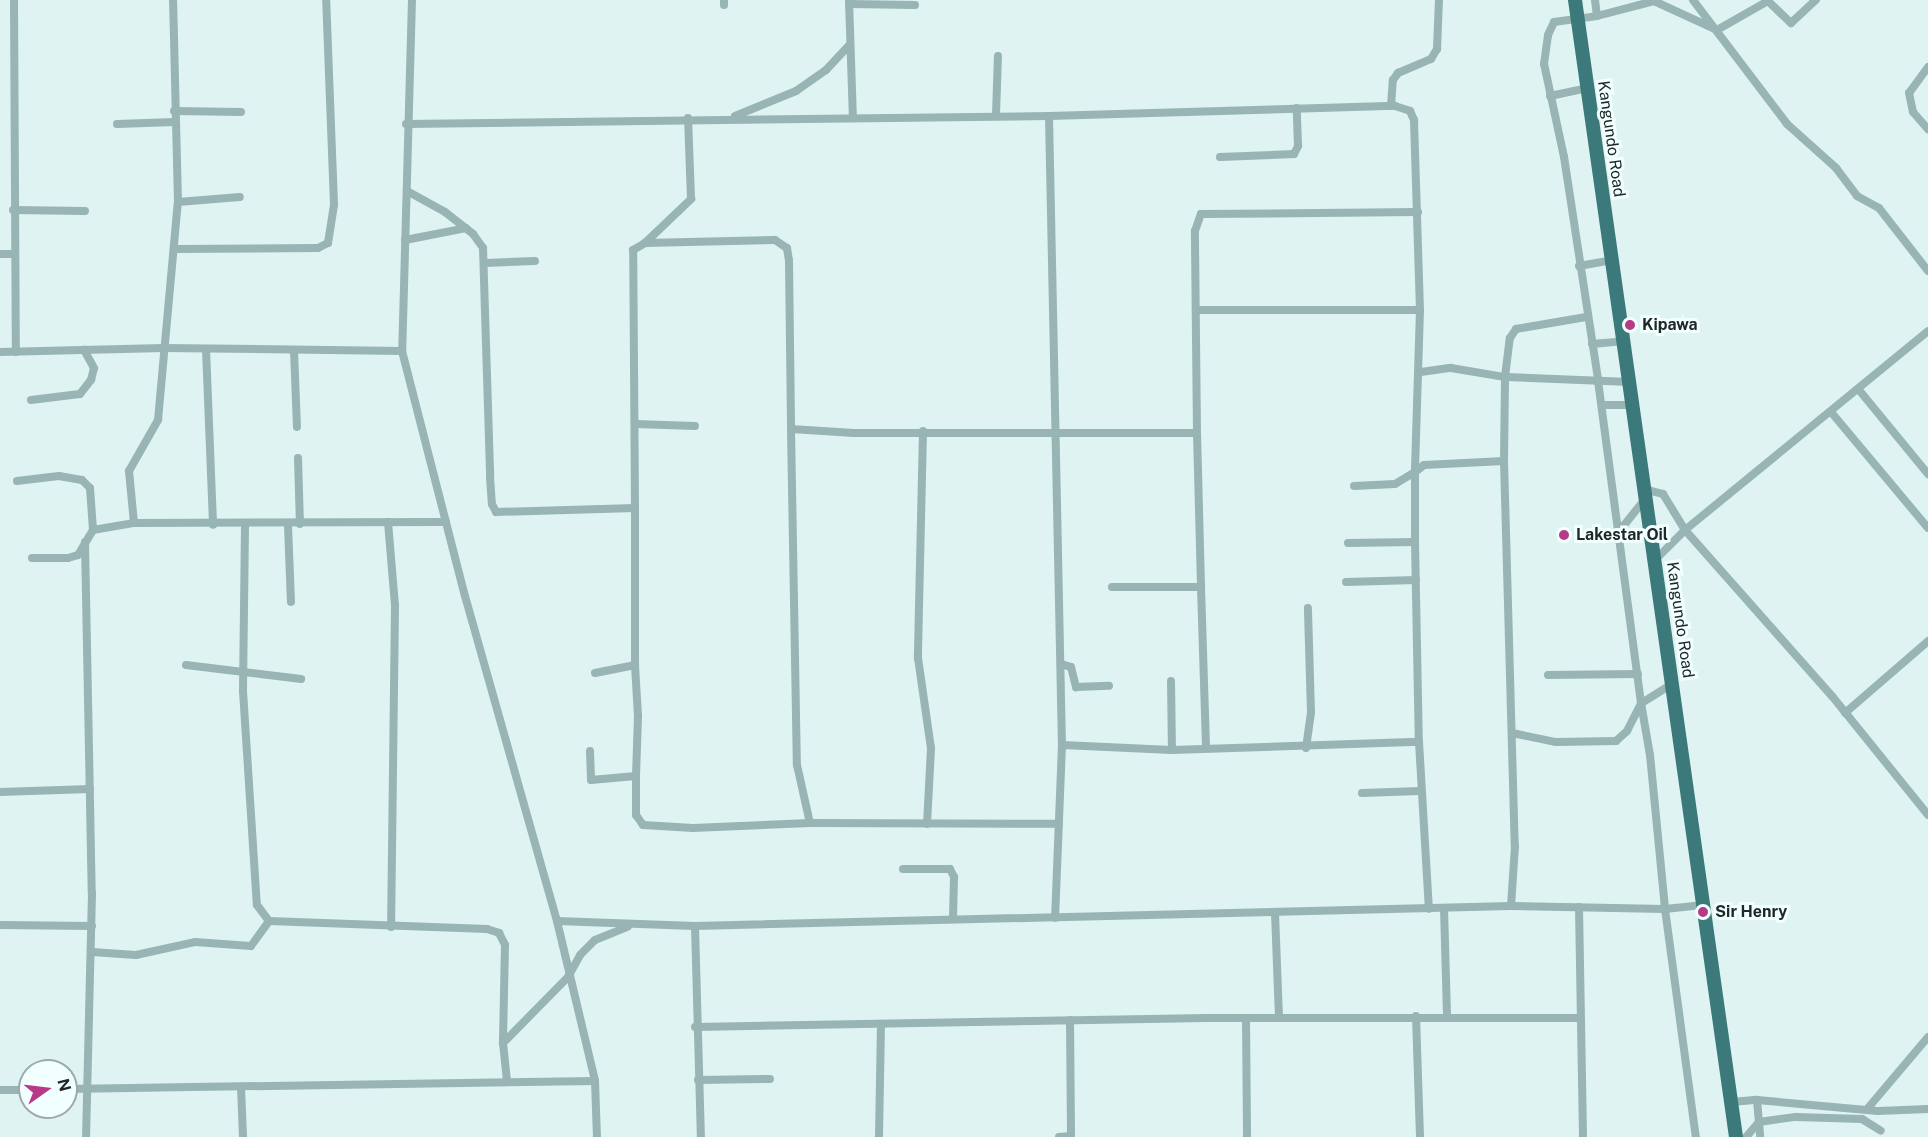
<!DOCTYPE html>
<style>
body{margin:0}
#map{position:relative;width:1928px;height:1137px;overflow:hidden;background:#dff3f3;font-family:"Public Sans",sans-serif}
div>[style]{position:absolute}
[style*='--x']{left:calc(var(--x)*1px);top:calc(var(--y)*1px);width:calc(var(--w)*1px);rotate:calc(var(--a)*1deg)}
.minor>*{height:8px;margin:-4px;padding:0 4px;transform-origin:4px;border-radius:4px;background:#98b4b4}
.trunk>*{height:14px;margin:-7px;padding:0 7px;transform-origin:7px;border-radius:7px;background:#3c797a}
.dots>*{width:16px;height:16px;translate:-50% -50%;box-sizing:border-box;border:3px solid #f2ffff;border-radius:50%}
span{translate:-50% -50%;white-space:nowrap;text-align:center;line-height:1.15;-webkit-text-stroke:6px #f2ffff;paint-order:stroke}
.street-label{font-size:16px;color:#202727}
.poi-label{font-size:16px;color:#202727;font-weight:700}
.left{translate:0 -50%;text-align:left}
.north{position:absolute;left:18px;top:1059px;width:60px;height:60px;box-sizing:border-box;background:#f2ffff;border:2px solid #9ea9a9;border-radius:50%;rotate:76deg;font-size:16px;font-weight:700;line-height:24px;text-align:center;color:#202727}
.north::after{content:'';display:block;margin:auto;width:21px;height:27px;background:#b83987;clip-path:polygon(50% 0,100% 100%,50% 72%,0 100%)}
</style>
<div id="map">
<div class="minor">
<div style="--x:14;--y:0;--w:352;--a:89.7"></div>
<div style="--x:412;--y:0;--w:351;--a:91.6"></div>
<div style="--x:402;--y:351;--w:253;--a:75.6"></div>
<div style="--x:465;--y:596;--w:338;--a:74.2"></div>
<div style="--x:557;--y:921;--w:164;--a:76.6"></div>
<div style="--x:595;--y:1081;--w:56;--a:88"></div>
<div style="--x:849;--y:0;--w:118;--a:88.1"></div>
<div style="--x:1595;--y:0;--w:16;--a:83"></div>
<div style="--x:1597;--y:16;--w:59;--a:-14.7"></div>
<div style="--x:1654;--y:1;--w:69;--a:24.7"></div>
<div style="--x:1717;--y:30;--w:59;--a:-29.6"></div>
<div style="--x:1768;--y:1;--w:32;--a:44"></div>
<div style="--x:1791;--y:23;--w:34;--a:-43"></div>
<div style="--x:1693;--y:0;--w:156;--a:52.8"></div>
<div style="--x:1787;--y:124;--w:66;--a:41.9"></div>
<div style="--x:1836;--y:168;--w:35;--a:53"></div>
<div style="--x:1857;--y:196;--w:25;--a:29"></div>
<div style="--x:1879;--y:208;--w:80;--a:52.1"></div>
<div style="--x:849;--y:4;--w:66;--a:0.9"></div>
<div style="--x:724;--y:5;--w:5;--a:-90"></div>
<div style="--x:1928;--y:67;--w:32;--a:126"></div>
<div style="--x:1909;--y:93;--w:19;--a:78"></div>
<div style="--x:1913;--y:112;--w:23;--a:49"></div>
<div style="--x:1550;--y:96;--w:38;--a:-12"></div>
<div style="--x:1391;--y:106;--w:26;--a:-86"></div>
<div style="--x:1393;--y:80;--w:9;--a:-54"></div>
<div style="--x:1398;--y:73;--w:36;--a:-23"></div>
<div style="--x:1431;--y:59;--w:12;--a:-59"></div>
<div style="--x:1437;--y:49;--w:49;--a:-87.7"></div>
<div style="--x:174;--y:111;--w:67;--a:0.9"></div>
<div style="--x:996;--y:115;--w:59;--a:-88.1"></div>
<div style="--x:735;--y:116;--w:66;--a:-22.3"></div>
<div style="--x:796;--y:91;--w:37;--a:-35"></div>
<div style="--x:826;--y:70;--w:35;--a:-47"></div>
<div style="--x:1049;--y:116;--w:346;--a:-1.7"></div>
<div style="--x:1395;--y:106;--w:16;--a:18"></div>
<div style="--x:1410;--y:111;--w:10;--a:66"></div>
<div style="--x:1414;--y:120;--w:190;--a:88.2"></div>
<div style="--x:1420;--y:310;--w:162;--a:91.8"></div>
<div style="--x:1415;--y:472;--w:23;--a:149"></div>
<div style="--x:1395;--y:484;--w:41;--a:177.2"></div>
<div style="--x:117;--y:124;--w:58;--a:-2"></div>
<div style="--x:406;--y:124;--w:643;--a:-0.71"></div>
<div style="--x:1049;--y:116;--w:629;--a:88.82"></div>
<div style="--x:1062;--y:745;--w:173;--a:92.3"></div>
<div style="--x:1220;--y:157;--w:74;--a:-2.3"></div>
<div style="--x:1294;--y:154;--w:9;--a:-63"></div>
<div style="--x:1298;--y:146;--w:38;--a:-92"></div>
<div style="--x:407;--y:191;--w:43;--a:28.9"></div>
<div style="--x:445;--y:212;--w:36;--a:38"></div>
<div style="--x:473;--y:234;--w:17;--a:54"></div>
<div style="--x:483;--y:248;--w:229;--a:88.2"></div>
<div style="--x:490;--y:477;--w:27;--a:86"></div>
<div style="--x:492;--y:504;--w:9;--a:63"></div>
<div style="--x:496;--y:512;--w:139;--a:-1.6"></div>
<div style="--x:635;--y:508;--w:258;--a:-90.4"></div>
<div style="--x:633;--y:250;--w:14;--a:-30"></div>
<div style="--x:645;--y:243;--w:130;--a:-1.3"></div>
<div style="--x:775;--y:240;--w:14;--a:34"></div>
<div style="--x:787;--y:248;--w:12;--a:81"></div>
<div style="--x:789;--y:260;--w:169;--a:89.3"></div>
<div style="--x:791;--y:429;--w:63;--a:3.6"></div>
<div style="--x:854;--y:433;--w:343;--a:0"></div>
<div style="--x:1197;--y:433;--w:154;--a:88.5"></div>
<div style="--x:178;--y:202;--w:62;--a:-4.6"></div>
<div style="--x:13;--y:210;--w:72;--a:0.8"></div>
<div style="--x:405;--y:240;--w:62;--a:-11.1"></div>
<div style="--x:645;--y:243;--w:64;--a:-43.7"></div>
<div style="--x:691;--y:199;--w:81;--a:-92.1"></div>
<div style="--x:175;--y:249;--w:143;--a:-0.4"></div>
<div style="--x:318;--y:248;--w:11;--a:-27"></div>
<div style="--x:328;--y:243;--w:39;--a:-81"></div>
<div style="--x:334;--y:204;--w:204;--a:-92.2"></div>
<div style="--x:0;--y:254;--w:13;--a:0"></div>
<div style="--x:485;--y:263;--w:50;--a:-2.3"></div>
<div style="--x:1579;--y:266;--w:35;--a:-10"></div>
<div style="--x:1196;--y:310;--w:224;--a:0"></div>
<div style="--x:1592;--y:344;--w:33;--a:-5"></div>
<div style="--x:206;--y:349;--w:176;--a:87.7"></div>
<div style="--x:294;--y:350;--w:77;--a:87.8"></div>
<div style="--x:0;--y:352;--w:164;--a:-1.4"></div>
<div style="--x:164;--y:348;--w:238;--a:0.7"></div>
<div style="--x:1421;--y:372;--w:30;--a:-8"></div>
<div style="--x:1451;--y:368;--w:55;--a:9.5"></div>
<div style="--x:1505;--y:377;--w:39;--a:-83"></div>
<div style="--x:1510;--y:338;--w:11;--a:-56"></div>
<div style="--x:1516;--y:329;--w:71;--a:-9.7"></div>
<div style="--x:1859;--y:390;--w:109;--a:50.6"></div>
<div style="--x:31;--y:400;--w:49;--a:-7"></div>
<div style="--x:80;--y:394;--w:18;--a:-52"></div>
<div style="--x:91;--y:380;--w:12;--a:-76"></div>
<div style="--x:94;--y:368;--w:21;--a:-119"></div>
<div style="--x:1602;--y:405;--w:31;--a:0"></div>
<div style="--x:1831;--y:412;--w:151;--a:50.1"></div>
<div style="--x:635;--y:424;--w:60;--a:1.9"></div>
<div style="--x:791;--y:429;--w:336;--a:89"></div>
<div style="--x:797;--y:765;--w:59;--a:77.4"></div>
<div style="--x:810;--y:823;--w:249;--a:0.2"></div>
<div style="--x:923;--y:431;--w:227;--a:91.3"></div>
<div style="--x:918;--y:658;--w:91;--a:81.8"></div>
<div style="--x:931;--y:748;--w:76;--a:93"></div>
<div style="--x:1197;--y:433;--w:202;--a:-90.6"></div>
<div style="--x:1195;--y:231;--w:18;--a:-71"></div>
<div style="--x:1201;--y:214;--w:217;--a:-0.5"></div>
<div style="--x:298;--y:458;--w:66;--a:88.3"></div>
<div style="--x:1504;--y:461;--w:84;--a:-89.3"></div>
<div style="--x:1505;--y:377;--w:125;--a:2.3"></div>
<div style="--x:17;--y:481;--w:42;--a:-6.8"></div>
<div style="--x:59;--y:476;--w:23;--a:10"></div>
<div style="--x:82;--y:480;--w:11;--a:45"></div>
<div style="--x:90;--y:488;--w:42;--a:85.9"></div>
<div style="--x:1644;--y:489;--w:20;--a:15"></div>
<div style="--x:1663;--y:494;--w:42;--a:58.6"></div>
<div style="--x:1685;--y:530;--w:222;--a:48.5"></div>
<div style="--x:1832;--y:696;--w:153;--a:51.1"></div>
<div style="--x:388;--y:522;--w:84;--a:85.2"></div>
<div style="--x:395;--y:606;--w:321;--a:90.7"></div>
<div style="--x:134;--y:523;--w:52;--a:-95.5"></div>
<div style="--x:129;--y:471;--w:59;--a:-60.4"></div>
<div style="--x:158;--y:420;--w:219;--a:-84.8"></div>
<div style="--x:178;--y:202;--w:202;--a:-91.4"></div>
<div style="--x:288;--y:525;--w:77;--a:87.8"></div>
<div style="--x:245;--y:526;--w:165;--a:90.7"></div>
<div style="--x:243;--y:691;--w:214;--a:86.3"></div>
<div style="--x:257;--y:905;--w:20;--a:53"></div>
<div style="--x:269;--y:921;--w:218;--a:2.1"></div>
<div style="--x:487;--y:929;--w:13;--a:18"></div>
<div style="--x:499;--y:933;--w:13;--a:63"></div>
<div style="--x:505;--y:945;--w:98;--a:91.2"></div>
<div style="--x:503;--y:1043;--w:39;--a:84"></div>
<div style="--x:1617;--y:534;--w:45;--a:-51.3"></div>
<div style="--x:85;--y:542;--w:351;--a:88.9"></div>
<div style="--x:92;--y:893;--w:244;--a:91.4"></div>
<div style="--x:1415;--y:542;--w:200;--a:88.9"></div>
<div style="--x:1348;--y:543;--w:67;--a:-0.9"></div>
<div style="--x:1415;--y:542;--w:70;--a:-90"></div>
<div style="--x:1415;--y:472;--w:11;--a:-38"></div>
<div style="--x:1424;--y:465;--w:80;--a:-2.9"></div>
<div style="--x:1504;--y:461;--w:385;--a:88.4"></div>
<div style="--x:1515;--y:846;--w:60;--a:93.8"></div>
<div style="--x:32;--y:558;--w:36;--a:0"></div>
<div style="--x:68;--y:558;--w:10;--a:-17"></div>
<div style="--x:78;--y:555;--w:29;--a:-59"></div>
<div style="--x:93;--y:530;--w:42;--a:-9.7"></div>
<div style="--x:134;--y:523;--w:312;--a:-0.2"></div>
<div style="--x:1655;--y:560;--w:42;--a:-45"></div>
<div style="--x:1685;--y:530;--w:314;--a:-39.3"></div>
<div style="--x:1346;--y:582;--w:70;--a:-1.6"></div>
<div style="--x:1112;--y:587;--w:89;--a:0"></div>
<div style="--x:1201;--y:587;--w:160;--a:88.2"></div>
<div style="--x:1061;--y:664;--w:10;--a:17"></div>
<div style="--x:1071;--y:667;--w:21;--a:76"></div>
<div style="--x:1076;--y:687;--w:33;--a:-2"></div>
<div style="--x:186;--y:665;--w:116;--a:6.9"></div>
<div style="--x:595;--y:673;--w:41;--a:-11.3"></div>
<div style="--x:635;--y:665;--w:157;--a:-90"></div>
<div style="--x:1548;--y:675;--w:90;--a:-0.6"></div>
<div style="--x:1171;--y:681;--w:69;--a:89.2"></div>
<div style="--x:1672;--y:684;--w:36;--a:148"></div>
<div style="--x:1641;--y:703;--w:53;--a:80.2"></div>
<div style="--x:1650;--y:755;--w:155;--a:84.4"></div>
<div style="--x:1665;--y:909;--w:230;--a:82.3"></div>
<div style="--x:1845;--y:713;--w:110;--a:-40.9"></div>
<div style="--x:1512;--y:733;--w:45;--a:11.6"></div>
<div style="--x:1556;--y:742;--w:60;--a:-1"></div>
<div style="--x:1616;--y:741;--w:15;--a:-42"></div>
<div style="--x:1627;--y:731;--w:31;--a:-63"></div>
<div style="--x:1641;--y:703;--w:327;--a:-97.6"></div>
<div style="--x:1598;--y:379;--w:225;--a:-98.7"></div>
<div style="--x:1564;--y:157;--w:95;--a:-102.1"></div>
<div style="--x:1544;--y:64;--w:29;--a:-82"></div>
<div style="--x:1548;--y:35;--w:14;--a:-65"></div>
<div style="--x:1554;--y:22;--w:43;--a:-7.9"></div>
<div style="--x:1062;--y:745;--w:110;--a:2.6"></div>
<div style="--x:1172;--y:750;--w:247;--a:-1.9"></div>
<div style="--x:1419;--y:742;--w:167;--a:86.6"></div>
<div style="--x:1306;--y:748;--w:36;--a:-82"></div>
<div style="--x:1311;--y:712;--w:104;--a:-91.7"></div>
<div style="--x:590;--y:751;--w:29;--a:88"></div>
<div style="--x:591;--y:780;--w:45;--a:-5.1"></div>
<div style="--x:636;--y:776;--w:60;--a:-88.1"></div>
<div style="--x:638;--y:716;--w:51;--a:-93.4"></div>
<div style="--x:636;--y:776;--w:39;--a:90"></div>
<div style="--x:636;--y:815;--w:12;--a:55"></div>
<div style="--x:643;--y:825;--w:50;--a:3.4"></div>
<div style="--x:693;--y:828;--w:117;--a:-2.4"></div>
<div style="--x:0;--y:792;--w:90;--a:-1.9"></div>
<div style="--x:1362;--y:793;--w:58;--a:-2"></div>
<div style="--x:903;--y:869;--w:47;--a:0"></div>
<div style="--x:950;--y:869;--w:9;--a:63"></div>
<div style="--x:954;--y:877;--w:41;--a:91.4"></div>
<div style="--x:1579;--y:907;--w:230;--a:89"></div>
<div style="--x:1444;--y:908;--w:108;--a:88.4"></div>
<div style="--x:1275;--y:913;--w:104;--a:87.8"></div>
<div style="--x:557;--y:921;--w:138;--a:2.1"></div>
<div style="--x:695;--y:926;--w:816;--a:-1.4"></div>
<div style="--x:1511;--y:906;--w:154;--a:1.1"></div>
<div style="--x:1665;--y:909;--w:37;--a:-6"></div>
<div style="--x:0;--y:925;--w:92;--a:0.6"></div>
<div style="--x:695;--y:926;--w:211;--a:88.4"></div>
<div style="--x:92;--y:952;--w:44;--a:3.9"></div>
<div style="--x:136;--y:955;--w:60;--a:-12.4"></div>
<div style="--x:195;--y:942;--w:56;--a:4.1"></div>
<div style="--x:251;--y:946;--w:31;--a:-54"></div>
<div style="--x:1416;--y:1016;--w:121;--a:88.1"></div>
<div style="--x:1246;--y:1018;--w:119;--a:89.5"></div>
<div style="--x:1070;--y:1020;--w:117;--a:89.5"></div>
<div style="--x:695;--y:1027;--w:511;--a:-1.01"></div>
<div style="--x:1206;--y:1018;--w:374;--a:0"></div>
<div style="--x:503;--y:1043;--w:93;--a:-45.4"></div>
<div style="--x:568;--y:977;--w:25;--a:-61"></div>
<div style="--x:580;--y:955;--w:21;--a:-45"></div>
<div style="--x:595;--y:940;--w:35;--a:-22"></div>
<div style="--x:698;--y:1080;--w:72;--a:-0.8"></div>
<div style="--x:241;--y:1087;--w:50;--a:87.7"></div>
<div style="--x:66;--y:1089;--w:529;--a:-0.87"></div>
<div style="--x:0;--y:1090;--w:30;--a:0"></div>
<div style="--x:1757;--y:1100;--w:37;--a:85"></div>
<div style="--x:1732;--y:1102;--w:25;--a:-5"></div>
<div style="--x:1757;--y:1100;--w:121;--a:5.2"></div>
<div style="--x:1878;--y:1111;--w:50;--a:-2.3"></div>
<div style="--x:1868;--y:1108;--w:93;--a:-49.8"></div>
<div style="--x:879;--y:1137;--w:112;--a:-89"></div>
<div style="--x:1059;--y:1137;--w:12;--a:-5"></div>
<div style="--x:1746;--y:1137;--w:20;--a:-49"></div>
<div style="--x:1759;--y:1122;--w:37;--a:-8"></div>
<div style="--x:1796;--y:1117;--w:66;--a:1.7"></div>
<div style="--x:1862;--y:1119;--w:22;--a:32"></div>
</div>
<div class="trunk">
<div style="--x:1575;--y:0;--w:1148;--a:81.94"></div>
</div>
<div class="dots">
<div style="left:1630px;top:325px;background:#b83987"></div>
<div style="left:1564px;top:535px;background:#b83987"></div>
<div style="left:1703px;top:912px;background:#b83987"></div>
</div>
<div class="street-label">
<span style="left:1611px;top:139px;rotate:82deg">Kangundo Road</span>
<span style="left:1680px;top:620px;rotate:82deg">Kangundo Road</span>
</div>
<div class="poi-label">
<span class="left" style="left:1642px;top:325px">Kipawa</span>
<span class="left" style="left:1576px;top:535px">Lakestar Oil</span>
<span class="left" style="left:1715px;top:912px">Sir Henry</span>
</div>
<div class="north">N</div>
</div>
